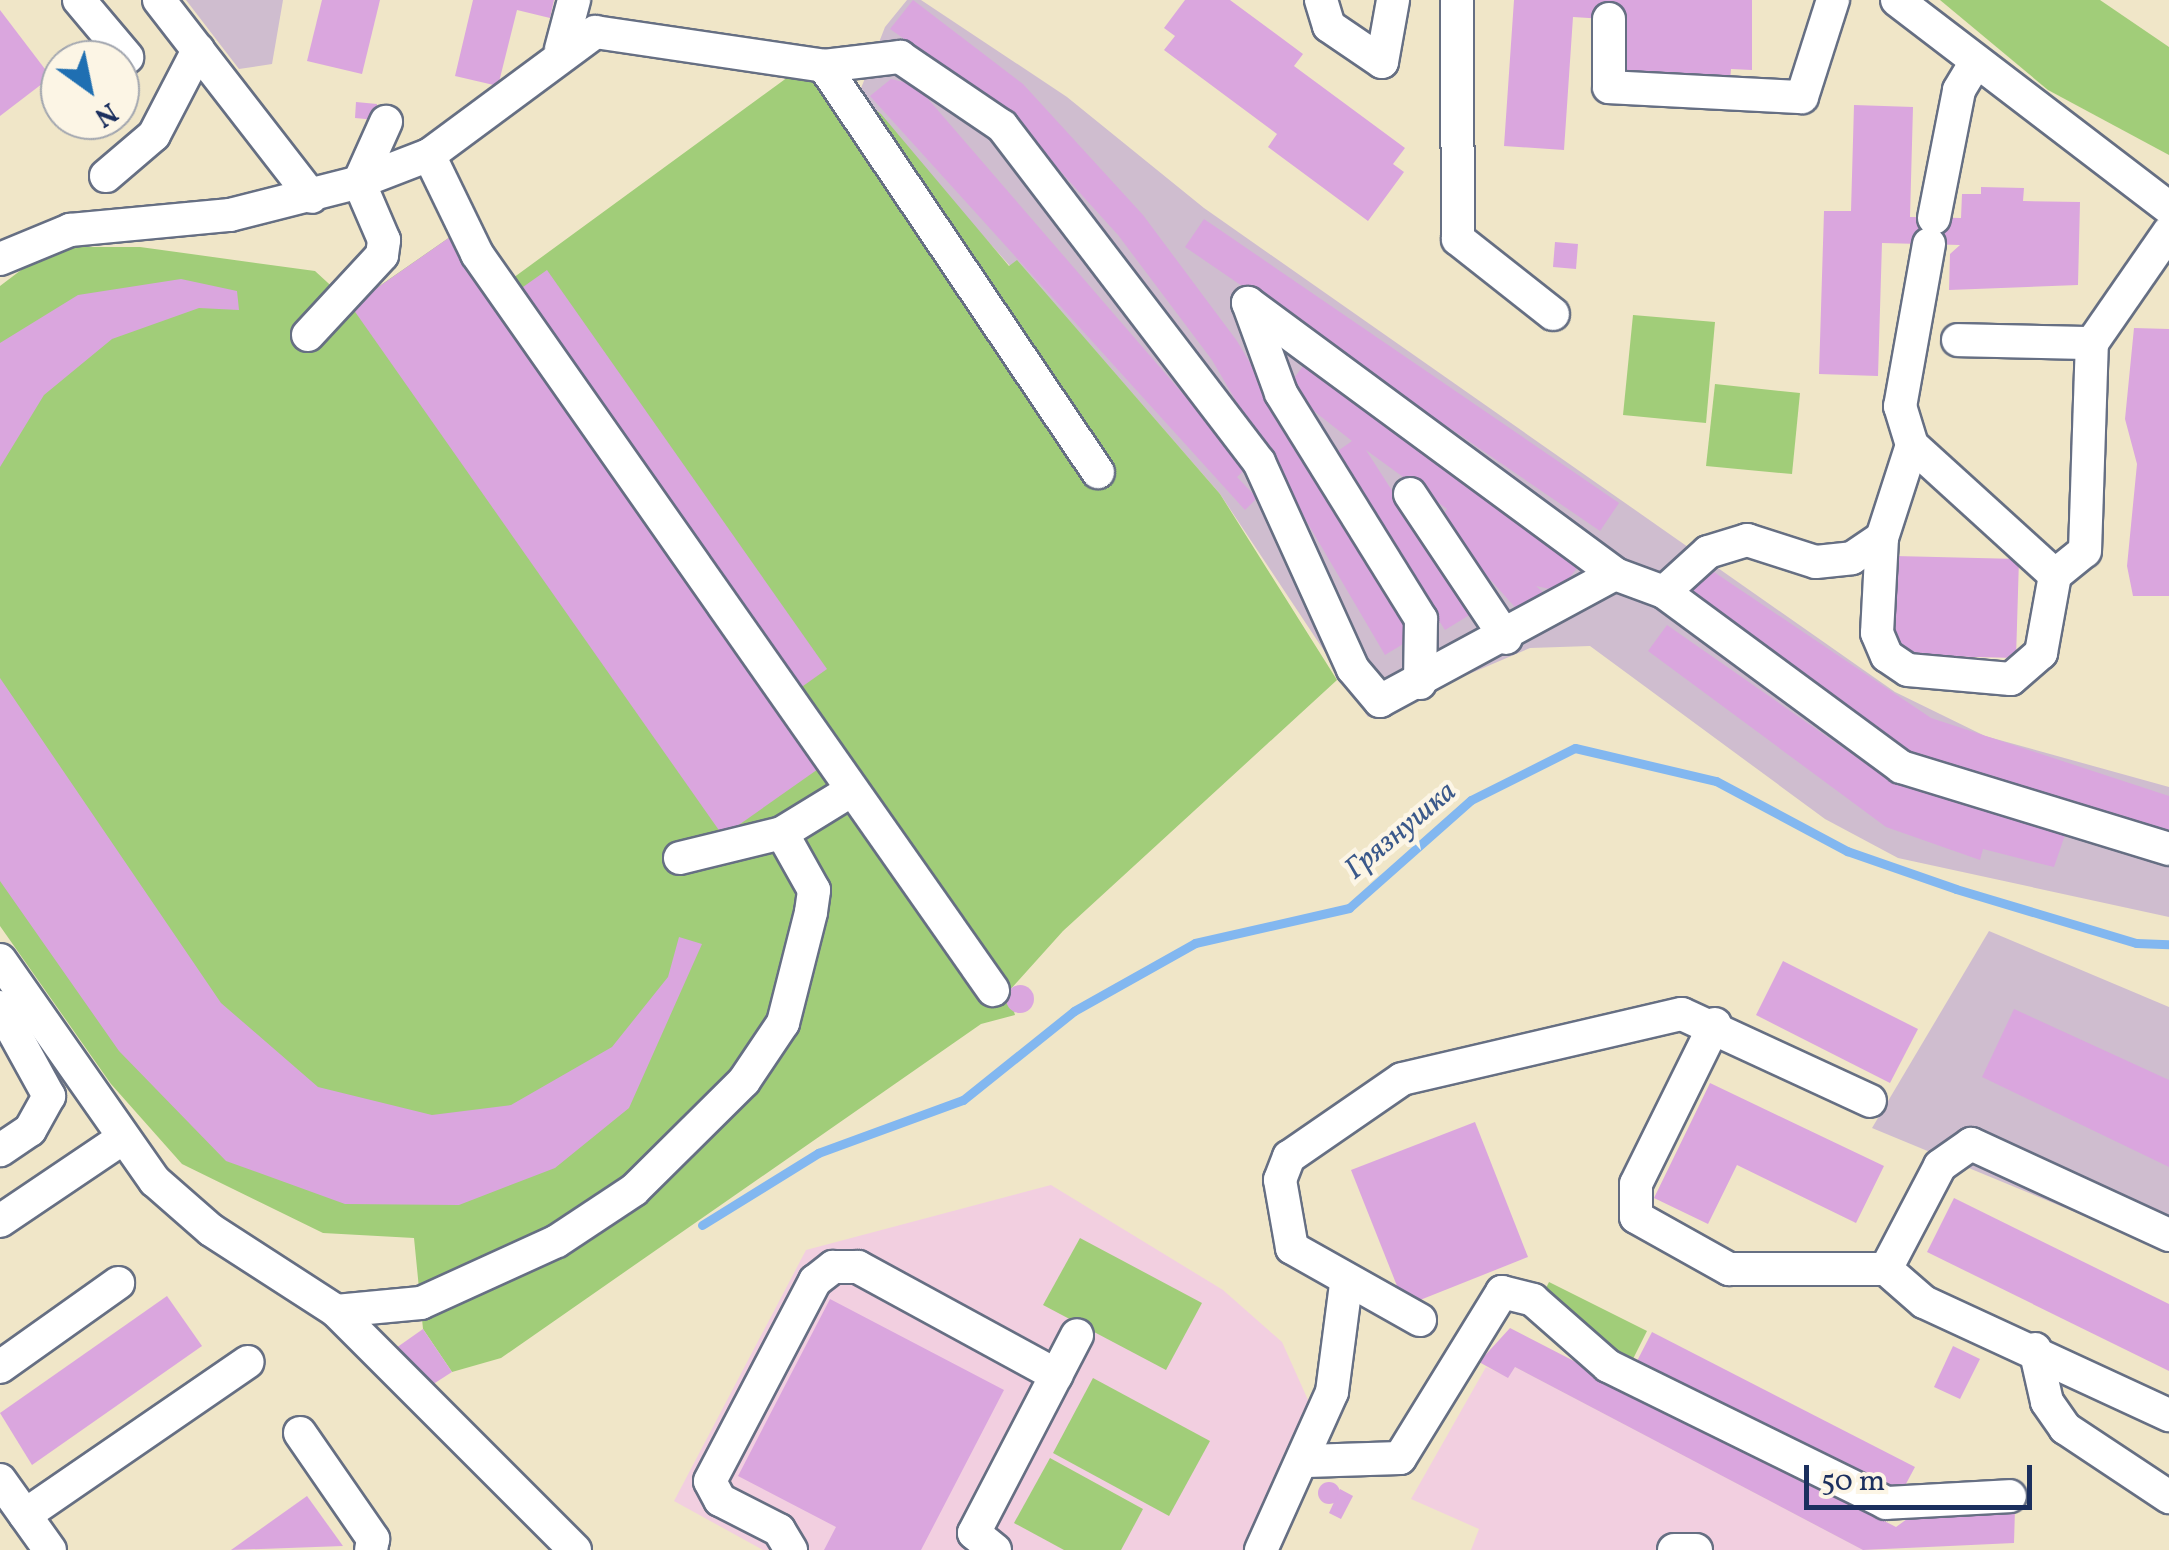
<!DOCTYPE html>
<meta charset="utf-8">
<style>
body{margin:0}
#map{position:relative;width:2169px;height:1550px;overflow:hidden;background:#f0e6c8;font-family:Vollkorn,serif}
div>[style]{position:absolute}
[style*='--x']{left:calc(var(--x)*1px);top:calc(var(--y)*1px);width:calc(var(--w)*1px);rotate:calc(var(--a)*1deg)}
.built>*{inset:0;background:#f2cfe0}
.industrial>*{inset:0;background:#cfbdcf}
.green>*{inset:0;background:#a1cd79}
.stream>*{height:9px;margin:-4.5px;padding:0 4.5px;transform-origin:4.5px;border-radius:4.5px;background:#82b7f0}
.building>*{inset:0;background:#daa6de}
.round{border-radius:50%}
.roads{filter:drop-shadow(2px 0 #666f83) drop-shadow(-2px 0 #666f83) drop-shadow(0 2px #666f83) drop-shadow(0 -2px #666f83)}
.minor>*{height:32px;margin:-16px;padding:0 16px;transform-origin:16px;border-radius:16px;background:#fff}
span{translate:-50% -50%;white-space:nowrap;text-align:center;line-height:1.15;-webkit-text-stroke:9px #fcf5e5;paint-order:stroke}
.water-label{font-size:30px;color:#3a588a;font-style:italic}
.north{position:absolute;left:40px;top:40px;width:100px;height:100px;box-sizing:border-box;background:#fcf5e5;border:2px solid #a2a6af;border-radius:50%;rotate:147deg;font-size:28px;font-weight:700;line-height:40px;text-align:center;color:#1b2f5e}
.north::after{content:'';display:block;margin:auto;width:35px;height:45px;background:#1f6fb2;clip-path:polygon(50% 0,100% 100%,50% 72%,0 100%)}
.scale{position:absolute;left:1804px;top:1465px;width:228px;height:45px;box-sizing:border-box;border:5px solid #1b2f5e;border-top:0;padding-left:12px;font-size:30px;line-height:35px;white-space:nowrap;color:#1b2f5e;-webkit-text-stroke:8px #fcf5e5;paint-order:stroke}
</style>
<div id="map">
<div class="built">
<div style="clip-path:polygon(1051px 1185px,1223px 1290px,1282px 1342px,1317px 1420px,1248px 1550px,763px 1550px,674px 1501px,806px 1250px)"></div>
<div style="clip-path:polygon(1486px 1367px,1508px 1377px,1515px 1367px,1863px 1550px,1471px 1550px,1479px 1529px,1411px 1499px)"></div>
</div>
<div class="industrial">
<div style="clip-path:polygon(186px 0,283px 0,272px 64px,239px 69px)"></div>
<div style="clip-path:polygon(907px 0,921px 0,1067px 97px,1204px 208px,1895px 692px,1985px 736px,2169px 787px,2169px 917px,1898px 858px,1825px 819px,1590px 646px,1530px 648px,1368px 717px,1220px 494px,1017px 261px,1010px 266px,858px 96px,885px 27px)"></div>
<div style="clip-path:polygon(1989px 931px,2169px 1007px,2169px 1251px,1872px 1128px)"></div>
</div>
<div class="green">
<div style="clip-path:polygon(1940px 0,2100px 0,2169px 47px,2169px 155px,2048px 90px)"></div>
<div style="clip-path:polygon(799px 69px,826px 93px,858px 96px,881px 114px,1009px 266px,1017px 260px,1220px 494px,1337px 680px,1063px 931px,1008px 992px,1015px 1015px,981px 1024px,501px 1358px,452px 1372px,423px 1329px,414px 1238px,323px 1233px,182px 1164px,111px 1084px,0 926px,0 286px,37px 258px,76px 247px,140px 247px,315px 271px,352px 305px,450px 237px,467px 261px,513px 278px)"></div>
<div style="clip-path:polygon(1633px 315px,1715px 322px,1706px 423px,1623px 415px)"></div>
<div style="clip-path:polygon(1715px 384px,1800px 393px,1792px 474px,1706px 466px)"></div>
<div style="clip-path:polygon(1080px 1238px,1202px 1303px,1166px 1370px,1043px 1305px)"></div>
<div style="clip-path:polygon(1549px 1282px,1647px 1331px,1630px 1365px,1532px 1316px)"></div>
<div style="clip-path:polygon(1093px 1378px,1210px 1441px,1169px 1516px,1053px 1453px)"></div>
<div style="clip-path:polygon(1050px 1458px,1143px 1509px,1121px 1550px,1064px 1550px,1014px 1523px)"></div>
</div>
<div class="stream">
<div style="--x:702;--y:1225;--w:137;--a:-31.8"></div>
<div style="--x:818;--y:1153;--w:154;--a:-20.1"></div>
<div style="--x:963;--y:1100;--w:142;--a:-38.7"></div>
<div style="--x:1074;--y:1011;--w:139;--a:-29.3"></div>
<div style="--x:1195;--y:943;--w:158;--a:-12.8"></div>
<div style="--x:1349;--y:908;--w:163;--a:-41.5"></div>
<div style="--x:1471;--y:800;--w:116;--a:-26.6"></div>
<div style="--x:1575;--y:748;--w:145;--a:13.2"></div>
<div style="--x:1716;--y:781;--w:149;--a:28.1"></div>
<div style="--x:1847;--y:851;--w:115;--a:19.2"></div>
<div style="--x:1956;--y:889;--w:188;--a:16.7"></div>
<div style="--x:2136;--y:943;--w:33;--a:2"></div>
</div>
<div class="building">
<div style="clip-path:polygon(322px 0,380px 0,362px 74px,307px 61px)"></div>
<div style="clip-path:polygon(473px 0,554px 0,550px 18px,517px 10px,498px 86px,455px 76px)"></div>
<div style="clip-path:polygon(913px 0,1023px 84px,1143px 215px,1237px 341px,1413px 638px,1385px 655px,1212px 360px,1118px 235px,1004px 109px,890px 29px)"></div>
<div style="clip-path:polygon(1185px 0,1230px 0,1303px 54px,1294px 66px,1405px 148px,1393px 164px,1404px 172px,1368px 221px,1268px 147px,1277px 134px,1164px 50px,1175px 36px,1164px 28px)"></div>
<div style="clip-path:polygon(1514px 0,1752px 0,1752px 70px,1731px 69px,1730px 82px,1617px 75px,1621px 20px,1573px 17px,1564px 150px,1504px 146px)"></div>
<div style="clip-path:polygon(0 10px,51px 77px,0 116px)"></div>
<div style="clip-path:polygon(891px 79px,916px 85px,1247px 468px,1237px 477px,1257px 498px,1245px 510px,870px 96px)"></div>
<div style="clip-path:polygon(356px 102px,377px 104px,376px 120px,355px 118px)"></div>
<div style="clip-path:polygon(1854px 105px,1913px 107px,1910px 217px,1961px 218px,1962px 194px,1981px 194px,1981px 187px,2024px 188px,2023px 201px,2080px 202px,2078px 285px,1949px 290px,1950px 254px,1960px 245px,1882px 243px,1878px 376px,1819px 374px,1824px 211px,1851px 211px)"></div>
<div style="clip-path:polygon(1204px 219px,1619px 503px,1600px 531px,1185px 247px)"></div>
<div style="clip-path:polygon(450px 237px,821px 767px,723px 836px,351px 306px)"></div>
<div style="clip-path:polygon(1555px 242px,1578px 244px,1576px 269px,1553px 267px)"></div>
<div style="clip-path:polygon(547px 270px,827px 669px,796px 691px,516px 292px)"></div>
<div style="clip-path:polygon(181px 279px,237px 291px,239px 310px,199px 308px,112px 339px,44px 395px,0 467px,0 343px,78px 295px)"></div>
<div style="clip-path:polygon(2134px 328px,2169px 329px,2169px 596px,2133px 596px,2127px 566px,2137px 464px,2125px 419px)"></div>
<div style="clip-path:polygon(1306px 362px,1581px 563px,1559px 591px,1536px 586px,1544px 593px,1521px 614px,1438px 521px,1447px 509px,1366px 450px,1471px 614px,1445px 630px,1332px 455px,1352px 441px,1286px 389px)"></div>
<div style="clip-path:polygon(1895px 556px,2019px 559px,2016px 658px,1892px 655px)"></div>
<div style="clip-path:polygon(1708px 568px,1931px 718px,2169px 796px,2169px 831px,1908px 752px,1689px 596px)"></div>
<div style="clip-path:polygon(1667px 625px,1892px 782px,2065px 835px,2054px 867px,1983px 849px,1980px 860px,1886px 827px,1648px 651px)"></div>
<div style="clip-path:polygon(0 678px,221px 1003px,318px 1087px,432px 1115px,511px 1105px,612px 1047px,668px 977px,679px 937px,702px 944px,629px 1108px,555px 1168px,459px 1205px,345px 1204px,226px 1161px,119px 1051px,0 881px)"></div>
<div style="clip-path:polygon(1783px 961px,1918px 1029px,1890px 1083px,1756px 1015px)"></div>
<div class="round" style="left:1006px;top:985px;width:28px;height:28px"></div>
<div style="clip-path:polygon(2014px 1009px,2169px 1080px,2169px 1167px,1982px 1077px)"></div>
<div style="clip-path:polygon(1710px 1083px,1884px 1166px,1856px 1223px,1737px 1165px,1708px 1224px,1654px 1198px)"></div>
<div style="clip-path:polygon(1475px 1122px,1528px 1257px,1405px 1306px,1351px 1170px)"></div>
<div style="clip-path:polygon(1954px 1198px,2169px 1304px,2169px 1371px,1927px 1252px)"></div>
<div style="clip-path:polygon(167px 1296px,202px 1346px,32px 1465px,0 1413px)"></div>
<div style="clip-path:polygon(830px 1299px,1004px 1390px,921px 1550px,824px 1550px,836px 1527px,738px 1476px)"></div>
<div style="clip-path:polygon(1510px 1328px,1896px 1527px,1918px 1511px,2015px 1509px,2014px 1543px,1863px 1550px,1515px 1367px,1508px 1378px,1479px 1362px)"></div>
<div style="clip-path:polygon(423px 1329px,452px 1372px,424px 1390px,396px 1348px)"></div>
<div style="clip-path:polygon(1652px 1332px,1915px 1467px,1900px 1495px,1637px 1361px)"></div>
<div style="clip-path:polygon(1953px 1346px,1980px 1359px,1960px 1399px,1934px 1387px)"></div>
<div class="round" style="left:1318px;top:1482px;width:22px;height:22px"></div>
<div style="clip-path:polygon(1340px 1489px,1353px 1496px,1341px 1519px,1329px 1513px)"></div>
<div style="clip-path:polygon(307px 1496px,343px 1546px,231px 1550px)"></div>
</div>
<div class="roads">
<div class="minor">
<div style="--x:79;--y:0;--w:75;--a:49.9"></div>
<div style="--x:159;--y:0;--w:249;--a:52.2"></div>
<div style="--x:1321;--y:0;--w:27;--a:73"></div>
<div style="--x:1329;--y:26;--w:64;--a:34.2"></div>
<div style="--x:1382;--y:62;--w:63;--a:-79.9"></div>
<div style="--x:1457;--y:0;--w:239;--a:89.8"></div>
<div style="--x:1458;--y:239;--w:121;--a:38.3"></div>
<div style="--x:1897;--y:0;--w:342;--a:37.4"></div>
<div style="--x:1609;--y:19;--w:68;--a:90"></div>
<div style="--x:1609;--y:87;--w:193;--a:3"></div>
<div style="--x:1802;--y:97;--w:102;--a:-72.3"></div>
<div style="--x:561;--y:49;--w:51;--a:-75.1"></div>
<div style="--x:824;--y:66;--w:490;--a:56"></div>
<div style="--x:429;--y:155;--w:110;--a:64.1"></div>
<div style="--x:477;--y:254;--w:899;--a:54.97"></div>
<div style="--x:106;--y:176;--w:63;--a:-40.5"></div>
<div style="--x:154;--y:135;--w:96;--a:-62.6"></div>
<div style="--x:1934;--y:218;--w:130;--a:-78.9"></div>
<div style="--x:1959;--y:90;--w:33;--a:-59"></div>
<div style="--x:1929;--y:244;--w:165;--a:100.1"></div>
<div style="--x:1900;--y:406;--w:41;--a:72.9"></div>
<div style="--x:1912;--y:445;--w:193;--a:42.3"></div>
<div style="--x:0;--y:259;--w:76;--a:-22.5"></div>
<div style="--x:70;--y:230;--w:161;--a:-5.4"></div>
<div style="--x:230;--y:215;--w:133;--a:-14.3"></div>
<div style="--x:359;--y:182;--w:75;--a:-21.1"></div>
<div style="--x:429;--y:155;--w:207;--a:-36.5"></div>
<div style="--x:595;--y:32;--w:232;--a:8.4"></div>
<div style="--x:824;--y:66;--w:77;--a:-6.8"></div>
<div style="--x:900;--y:57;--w:123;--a:34.1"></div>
<div style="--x:1002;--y:126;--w:423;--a:52.6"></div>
<div style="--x:1259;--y:462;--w:227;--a:65.6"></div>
<div style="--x:1353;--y:669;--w:42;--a:49.8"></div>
<div style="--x:1380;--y:701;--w:267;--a:-28.4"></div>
<div style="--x:1615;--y:574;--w:52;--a:20.2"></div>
<div style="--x:1664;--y:592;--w:59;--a:-42.3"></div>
<div style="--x:1708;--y:552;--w:41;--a:-17.1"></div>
<div style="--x:1747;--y:540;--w:72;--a:17.7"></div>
<div style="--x:1816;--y:562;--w:36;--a:-6"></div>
<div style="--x:1852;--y:558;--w:36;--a:-34"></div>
<div style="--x:308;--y:335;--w:109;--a:-47.2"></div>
<div style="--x:382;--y:255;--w:15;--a:-82"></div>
<div style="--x:384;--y:240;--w:63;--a:-113.3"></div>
<div style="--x:359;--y:182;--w:66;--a:-65.8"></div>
<div style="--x:1958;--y:340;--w:134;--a:1.3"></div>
<div style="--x:1912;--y:445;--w:98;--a:107.9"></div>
<div style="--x:1882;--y:538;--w:95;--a:93"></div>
<div style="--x:1877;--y:633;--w:25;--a:67"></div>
<div style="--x:1887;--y:656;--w:25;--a:34"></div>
<div style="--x:1908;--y:670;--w:103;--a:5"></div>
<div style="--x:2011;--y:679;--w:40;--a:-41"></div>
<div style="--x:2041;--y:653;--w:79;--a:-79.8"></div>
<div style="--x:2055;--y:575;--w:38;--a:-39"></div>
<div style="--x:2085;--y:551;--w:208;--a:-88.1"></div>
<div style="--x:2092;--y:343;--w:135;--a:-55.3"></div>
<div style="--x:1410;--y:494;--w:173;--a:56.3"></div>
<div style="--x:1664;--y:592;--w:295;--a:36.4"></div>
<div style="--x:1901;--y:767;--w:280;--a:17"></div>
<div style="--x:1420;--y:683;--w:64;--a:-89.1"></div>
<div style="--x:1421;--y:619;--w:266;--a:-121.8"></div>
<div style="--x:1281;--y:393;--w:96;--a:-110.1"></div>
<div style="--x:1248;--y:303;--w:456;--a:36.4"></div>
<div style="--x:680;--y:858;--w:105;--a:-13.8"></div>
<div style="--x:782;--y:833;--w:82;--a:-31.6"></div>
<div style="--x:0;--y:960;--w:270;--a:55"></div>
<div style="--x:155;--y:1181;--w:74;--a:41.2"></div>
<div style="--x:211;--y:1230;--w:149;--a:32.9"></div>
<div style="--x:336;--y:1311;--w:338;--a:45"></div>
<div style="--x:0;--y:1007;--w:102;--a:61.2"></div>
<div style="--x:49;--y:1096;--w:39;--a:119"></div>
<div style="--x:30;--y:1130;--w:36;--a:146"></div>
<div style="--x:1715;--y:1024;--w:178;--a:116.3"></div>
<div style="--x:1636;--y:1184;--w:33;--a:90"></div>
<div style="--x:1636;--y:1217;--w:107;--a:29.2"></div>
<div style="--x:1729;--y:1269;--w:157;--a:0"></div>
<div style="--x:0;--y:1221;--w:148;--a:-34"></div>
<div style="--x:2169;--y:1235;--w:218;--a:-155.3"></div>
<div style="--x:1971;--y:1144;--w:38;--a:145"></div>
<div style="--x:1940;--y:1166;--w:116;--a:117.7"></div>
<div style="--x:1886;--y:1269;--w:50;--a:41"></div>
<div style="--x:1924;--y:1302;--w:270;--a:24.8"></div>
<div style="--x:336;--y:1311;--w:85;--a:-5.4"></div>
<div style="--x:421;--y:1303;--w:149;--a:-24.5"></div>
<div style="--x:557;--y:1241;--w:92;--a:-33.5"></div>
<div style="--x:634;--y:1190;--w:155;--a:-44.7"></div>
<div style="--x:744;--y:1081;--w:70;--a:-56.1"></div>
<div style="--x:783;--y:1023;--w:114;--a:-75.8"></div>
<div style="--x:811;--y:912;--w:22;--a:-82"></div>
<div style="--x:814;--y:890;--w:65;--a:-119.3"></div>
<div style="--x:1420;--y:1320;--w:147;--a:-150.6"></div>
<div style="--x:1292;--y:1248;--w:69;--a:-100"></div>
<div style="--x:1280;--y:1180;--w:25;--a:-69"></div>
<div style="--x:1289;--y:1157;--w:137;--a:-34.6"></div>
<div style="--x:1402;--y:1079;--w:287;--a:-13.1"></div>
<div style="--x:1682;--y:1014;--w:207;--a:24.8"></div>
<div style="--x:2035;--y:1349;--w:54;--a:77.2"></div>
<div style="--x:2047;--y:1402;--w:32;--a:55"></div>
<div style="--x:2065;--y:1428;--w:125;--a:33.6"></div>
<div style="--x:0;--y:1367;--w:145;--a:-35.4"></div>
<div style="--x:300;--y:1433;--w:129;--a:55.4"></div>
<div style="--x:373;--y:1539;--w:11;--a:100"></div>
<div style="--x:1307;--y:1461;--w:93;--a:-1.8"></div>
<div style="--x:1400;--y:1458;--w:195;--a:-58.4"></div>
<div style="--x:1502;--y:1292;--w:32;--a:14"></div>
<div style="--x:1533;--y:1300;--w:100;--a:41.3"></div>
<div style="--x:1608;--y:1366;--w:310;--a:26.2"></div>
<div style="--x:1886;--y:1503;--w:124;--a:-3.2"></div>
<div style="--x:0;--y:1480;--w:86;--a:54.5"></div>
<div style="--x:25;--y:1515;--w:270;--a:-34.5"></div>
<div style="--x:791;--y:1550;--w:23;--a:-121"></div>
<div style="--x:779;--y:1530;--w:66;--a:-153"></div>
<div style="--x:720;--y:1500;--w:21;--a:-118"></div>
<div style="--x:710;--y:1481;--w:226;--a:-62.3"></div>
<div style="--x:815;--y:1281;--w:23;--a:-38"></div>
<div style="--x:833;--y:1267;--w:25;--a:0"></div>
<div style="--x:858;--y:1267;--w:226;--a:28.6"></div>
<div style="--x:995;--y:1550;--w:27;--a:-141"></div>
<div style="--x:974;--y:1533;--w:223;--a:-62.5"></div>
<div style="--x:1261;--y:1550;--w:173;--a:-65.8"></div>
<div style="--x:1332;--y:1392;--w:109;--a:-82.6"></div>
<div style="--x:1674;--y:1550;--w:22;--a:0"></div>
</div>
</div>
<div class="water-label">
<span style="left:1401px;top:831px;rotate:-40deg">Грязнушка</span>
</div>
<div class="north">N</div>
<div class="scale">50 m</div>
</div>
